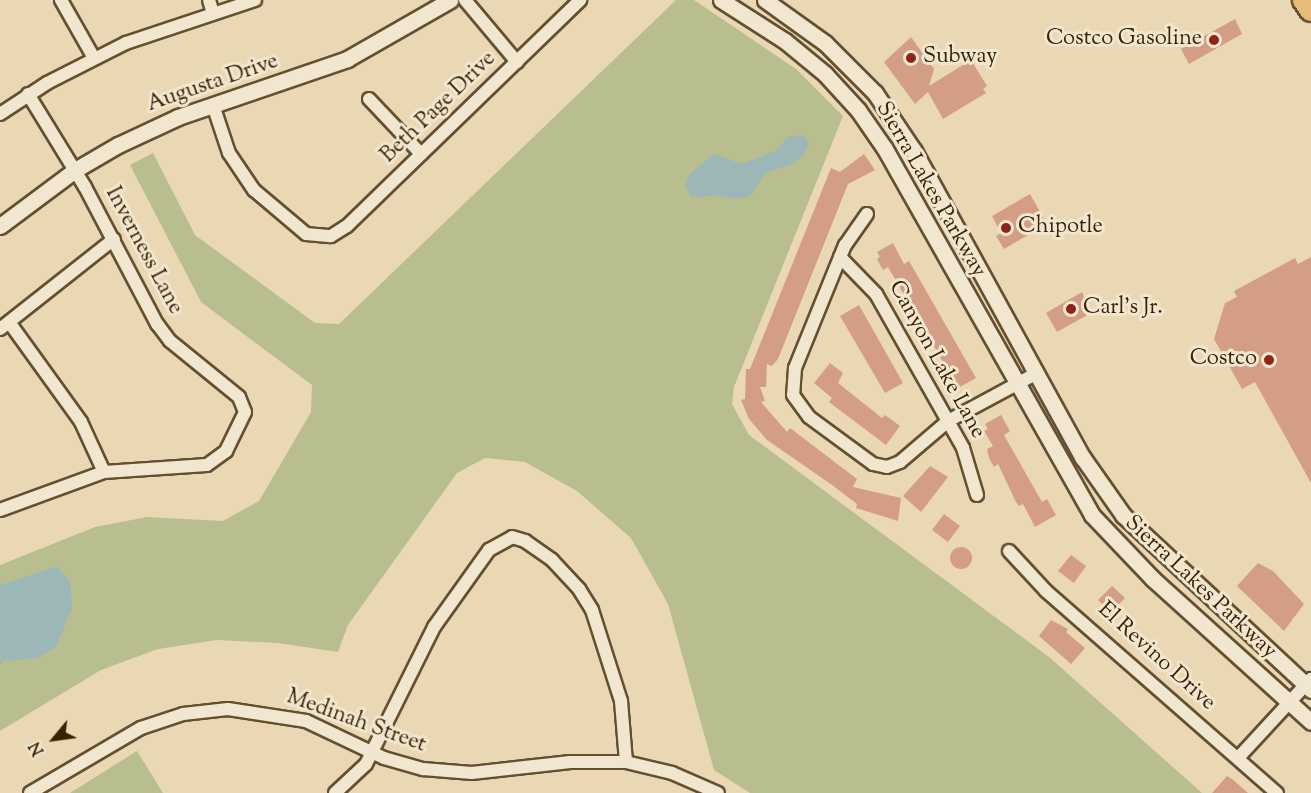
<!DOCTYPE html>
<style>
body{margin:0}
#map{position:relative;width:1311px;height:793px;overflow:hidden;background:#ead8b5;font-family:"Sorts Mill Goudy",serif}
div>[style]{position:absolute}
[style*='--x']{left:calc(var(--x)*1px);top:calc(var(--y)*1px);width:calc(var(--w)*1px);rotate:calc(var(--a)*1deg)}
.green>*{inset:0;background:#b8be8d}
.water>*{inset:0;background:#9db7b9}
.stream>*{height:4px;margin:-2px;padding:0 2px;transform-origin:2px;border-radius:2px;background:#9db7b9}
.building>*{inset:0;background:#d49d85}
.round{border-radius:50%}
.roads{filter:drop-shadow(2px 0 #645030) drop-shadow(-2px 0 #645030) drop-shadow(0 2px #645030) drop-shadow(0 -2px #645030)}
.minor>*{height:12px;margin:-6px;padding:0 6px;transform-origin:6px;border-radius:6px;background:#f1e6cf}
.tertiary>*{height:15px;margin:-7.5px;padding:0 7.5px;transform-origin:7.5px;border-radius:7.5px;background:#f1e6cf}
.motorway>*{height:22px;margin:-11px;padding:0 11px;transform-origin:11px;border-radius:11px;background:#e5bc7a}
.dots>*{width:16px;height:16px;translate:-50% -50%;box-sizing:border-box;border:3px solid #f1e6cf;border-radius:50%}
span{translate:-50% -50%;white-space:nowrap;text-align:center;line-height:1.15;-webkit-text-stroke:6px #f1e6cf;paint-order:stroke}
.poi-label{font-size:22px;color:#382203}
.right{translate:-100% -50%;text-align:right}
.left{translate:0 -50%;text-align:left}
.street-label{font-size:22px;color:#382203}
.north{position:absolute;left:24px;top:709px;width:60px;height:60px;-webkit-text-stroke:4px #f1e6cf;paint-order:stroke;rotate:241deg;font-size:16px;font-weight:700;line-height:24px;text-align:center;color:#382203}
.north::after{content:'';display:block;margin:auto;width:21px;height:27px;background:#382203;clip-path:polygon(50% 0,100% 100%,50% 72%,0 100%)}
</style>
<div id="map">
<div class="green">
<div style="clip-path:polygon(676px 0,694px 0,796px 69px,843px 116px,734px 387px,732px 404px,749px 435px,1049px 657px,1202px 793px,750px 793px,714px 770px,668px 604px,631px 538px,577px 491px,525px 462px,485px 458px,457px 473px,348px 625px,338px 652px,278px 643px,217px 640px,158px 649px,101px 670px,0 731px,0 565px,95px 527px,147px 517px,223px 521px,259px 501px,311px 412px,312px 385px,201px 302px,130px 165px,153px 153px,195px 235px,315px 323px,339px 324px)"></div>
<div style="clip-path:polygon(137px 751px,163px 793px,70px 793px)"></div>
</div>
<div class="water">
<div style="clip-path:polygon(803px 135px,809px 143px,804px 155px,790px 165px,765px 173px,750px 196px,736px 199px,717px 195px,699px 197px,691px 196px,685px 187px,690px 174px,713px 154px,742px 164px,775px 151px,788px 137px)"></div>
<div style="clip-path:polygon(57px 566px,70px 582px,72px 608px,56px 647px,37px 658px,8px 661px,0 656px,0 585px)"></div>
</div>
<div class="stream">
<div style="--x:0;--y:662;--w:6;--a:-45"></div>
</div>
<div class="building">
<div style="clip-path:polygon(1235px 19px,1242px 34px,1189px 64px,1181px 49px)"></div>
<div style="clip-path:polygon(911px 37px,934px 69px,929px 86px,971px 60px,987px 86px,983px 89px,986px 93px,943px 119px,928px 92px,915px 104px,884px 62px)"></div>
<div style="clip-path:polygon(864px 154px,875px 170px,848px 184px,778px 359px,772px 366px,767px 364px,766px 387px,760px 387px,765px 401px,761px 402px,787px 432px,790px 428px,857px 479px,853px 487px,901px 498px,898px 521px,856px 508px,857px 504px,832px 485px,767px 440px,749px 419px,741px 400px,745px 399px,746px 369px,750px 369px,831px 168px,840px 172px)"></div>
<div style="clip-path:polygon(1030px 194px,1047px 224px,1004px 249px,996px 236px,1001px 233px,992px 216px)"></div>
<div style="clip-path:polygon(893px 243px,904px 264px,909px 261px,976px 378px,958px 388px,888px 267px,883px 270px,877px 259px,880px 257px,877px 252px)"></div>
<div style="clip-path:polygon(1311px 257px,1311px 483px,1255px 382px,1242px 389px,1214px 339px,1225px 303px,1237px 297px,1234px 291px,1295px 258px,1298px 264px)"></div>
<div style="clip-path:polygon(1082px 292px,1091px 313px,1057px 332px,1046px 313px)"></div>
<div style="clip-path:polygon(859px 305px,903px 383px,885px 393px,840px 316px)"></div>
<div style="clip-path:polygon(830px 363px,843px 373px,838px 383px,882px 418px,885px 415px,900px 426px,886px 445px,829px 402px,832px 398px,814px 383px)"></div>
<div style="clip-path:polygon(1001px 415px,1010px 431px,1004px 435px,1042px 502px,1047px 499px,1056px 515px,1035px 527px,1023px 504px,1019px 506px,1016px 502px,998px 464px,994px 467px,989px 458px,987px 449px,993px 446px,984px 431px,988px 429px,985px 424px)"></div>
<div style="clip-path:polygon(930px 466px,948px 477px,921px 512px,903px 496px)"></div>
<div style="clip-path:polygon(944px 514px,960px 526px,948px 542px,932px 530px)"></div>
<div class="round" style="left:950px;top:547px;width:22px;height:22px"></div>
<div style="clip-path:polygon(1071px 555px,1086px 566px,1074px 583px,1058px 571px)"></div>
<div style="clip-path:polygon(1258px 563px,1273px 571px,1304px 604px,1284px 631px,1237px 586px)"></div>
<div style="clip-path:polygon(1112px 586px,1125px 598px,1111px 613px,1098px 600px)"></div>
<div style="clip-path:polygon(1051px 620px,1068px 629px,1066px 632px,1085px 648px,1071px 664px,1039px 636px)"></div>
<div style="clip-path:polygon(1227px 776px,1232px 779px,1248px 793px,1212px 793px)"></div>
</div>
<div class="roads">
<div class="minor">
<div style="--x:61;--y:0;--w:67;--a:60.4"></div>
<div style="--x:209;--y:0;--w:14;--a:73"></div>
<div style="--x:465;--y:0;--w:81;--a:50"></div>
<div style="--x:369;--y:99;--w:76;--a:46.6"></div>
<div style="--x:213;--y:105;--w:51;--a:71.6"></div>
<div style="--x:229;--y:153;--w:45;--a:56"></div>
<div style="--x:254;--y:190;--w:68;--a:40.2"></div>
<div style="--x:306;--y:234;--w:25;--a:5"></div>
<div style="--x:331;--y:236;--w:19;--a:-32"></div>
<div style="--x:347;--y:226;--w:325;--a:-44.1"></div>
<div style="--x:0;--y:114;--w:56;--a:-33.4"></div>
<div style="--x:47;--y:83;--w:89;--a:-26.9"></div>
<div style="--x:126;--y:43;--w:136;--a:-18.4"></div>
<div style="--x:867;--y:214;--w:38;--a:125"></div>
<div style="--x:845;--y:245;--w:133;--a:112.1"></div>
<div style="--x:795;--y:368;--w:27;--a:94"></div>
<div style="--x:793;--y:395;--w:27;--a:54"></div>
<div style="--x:809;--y:417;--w:79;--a:36.3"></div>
<div style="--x:873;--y:464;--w:14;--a:12"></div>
<div style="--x:887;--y:467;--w:14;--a:-21"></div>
<div style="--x:900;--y:462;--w:63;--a:-40.5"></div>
<div style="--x:948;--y:421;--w:101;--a:-28.3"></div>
<div style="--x:840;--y:257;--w:52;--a:45.8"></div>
<div style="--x:876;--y:294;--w:177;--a:60.5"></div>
<div style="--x:963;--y:448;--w:49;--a:73.4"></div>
<div style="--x:9;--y:322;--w:123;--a:54.2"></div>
<div style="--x:81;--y:422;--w:55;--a:65.3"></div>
<div style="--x:0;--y:329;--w:145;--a:-38.3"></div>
<div style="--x:0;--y:510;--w:111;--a:-20.1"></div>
<div style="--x:104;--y:472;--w:103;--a:-3.9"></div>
<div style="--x:207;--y:465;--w:24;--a:-36"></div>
<div style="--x:226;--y:451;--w:43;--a:-64"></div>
<div style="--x:245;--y:412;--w:16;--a:-112"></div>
<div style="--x:239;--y:397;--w:89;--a:-140.9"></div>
<div style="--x:170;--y:341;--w:21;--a:-127"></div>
<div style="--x:157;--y:324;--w:155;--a:-117.7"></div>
<div style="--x:85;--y:187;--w:109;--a:-121.5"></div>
<div style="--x:1009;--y:551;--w:54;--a:47.2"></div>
<div style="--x:1046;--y:591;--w:307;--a:41.2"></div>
<div style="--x:1238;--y:758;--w:108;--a:-47.3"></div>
<div style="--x:30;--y:793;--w:129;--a:-30.4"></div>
<div style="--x:141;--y:728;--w:44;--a:-18.4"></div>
<div style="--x:183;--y:714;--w:45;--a:-6.3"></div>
<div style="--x:228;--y:709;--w:79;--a:8.7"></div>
<div style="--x:306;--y:721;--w:86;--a:25.4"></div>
<div style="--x:384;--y:758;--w:41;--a:15.8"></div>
<div style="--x:423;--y:769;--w:49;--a:4.7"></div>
<div style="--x:472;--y:773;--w:99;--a:-6.4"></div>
<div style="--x:570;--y:762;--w:56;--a:0"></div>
<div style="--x:626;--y:762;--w:47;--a:13.4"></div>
<div style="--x:672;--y:773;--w:50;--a:23.5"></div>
<div style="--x:335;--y:793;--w:42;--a:-43.1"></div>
<div style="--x:366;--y:764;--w:153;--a:-63.6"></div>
<div style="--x:434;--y:627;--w:95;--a:-54.5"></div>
<div style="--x:489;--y:550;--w:26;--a:-29"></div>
<div style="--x:512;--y:537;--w:14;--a:17"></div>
<div style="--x:525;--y:541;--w:33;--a:35"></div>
<div style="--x:552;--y:560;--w:40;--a:47"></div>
<div style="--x:579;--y:589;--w:25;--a:58"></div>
<div style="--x:592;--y:610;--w:96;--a:72.3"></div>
<div style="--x:621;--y:701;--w:61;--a:85.3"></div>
</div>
<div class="tertiary">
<div style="--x:721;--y:0;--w:76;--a:32.6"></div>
<div style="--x:785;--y:41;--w:52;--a:39.5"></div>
<div style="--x:825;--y:74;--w:49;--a:47.5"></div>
<div style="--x:858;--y:110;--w:47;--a:55.3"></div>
<div style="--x:885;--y:149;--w:420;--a:60.5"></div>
<div style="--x:1092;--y:515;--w:88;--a:46.4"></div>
<div style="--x:1153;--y:579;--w:213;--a:42.1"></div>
<div style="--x:765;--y:0;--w:74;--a:35.6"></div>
<div style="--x:825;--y:43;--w:71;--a:45"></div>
<div style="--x:875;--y:93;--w:70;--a:56.1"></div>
<div style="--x:914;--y:151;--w:350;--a:61.2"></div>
<div style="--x:1083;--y:458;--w:70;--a:54.9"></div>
<div style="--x:1123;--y:515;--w:257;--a:42.9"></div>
<div style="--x:0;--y:226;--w:94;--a:-36.7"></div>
<div style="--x:75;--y:170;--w:50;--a:-30.2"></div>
<div style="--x:118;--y:145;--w:66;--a:-25"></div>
<div style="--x:178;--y:117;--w:179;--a:-18.9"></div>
<div style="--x:347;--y:59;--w:119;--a:-29.8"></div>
</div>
<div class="motorway">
<div style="--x:1304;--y:0;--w:12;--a:55"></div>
</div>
</div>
<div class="dots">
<div style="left:1214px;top:40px;background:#8f2418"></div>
<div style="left:911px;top:58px;background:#8f2418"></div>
<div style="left:1006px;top:228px;background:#8f2418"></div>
<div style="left:1071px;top:309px;background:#8f2418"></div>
<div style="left:1269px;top:360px;background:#8f2418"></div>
</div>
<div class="poi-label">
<span class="right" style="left:1202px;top:40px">Costco Gasoline</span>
<span class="left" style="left:923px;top:58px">Subway</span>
<span class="left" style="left:1018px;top:228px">Chipotle</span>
<span class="left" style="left:1083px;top:309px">Carl's Jr.</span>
<span class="right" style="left:1257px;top:360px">Costco</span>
</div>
<div class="street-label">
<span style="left:213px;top:84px;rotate:-19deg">Augusta Drive</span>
<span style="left:439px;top:108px;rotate:-44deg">Beth Page Drive</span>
<span style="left:930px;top:190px;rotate:60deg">Sierra Lakes Parkway</span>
<span style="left:143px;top:251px;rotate:62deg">Inverness Lane</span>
<span style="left:936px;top:360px;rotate:61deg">Canyon Lake Lane</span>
<span style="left:1200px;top:588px;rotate:43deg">Sierra Lakes Parkway</span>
<span style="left:1156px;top:657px;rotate:42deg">El Revino Drive</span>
<span style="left:356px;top:722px;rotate:20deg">Medinah Street</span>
</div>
<div class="north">N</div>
</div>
